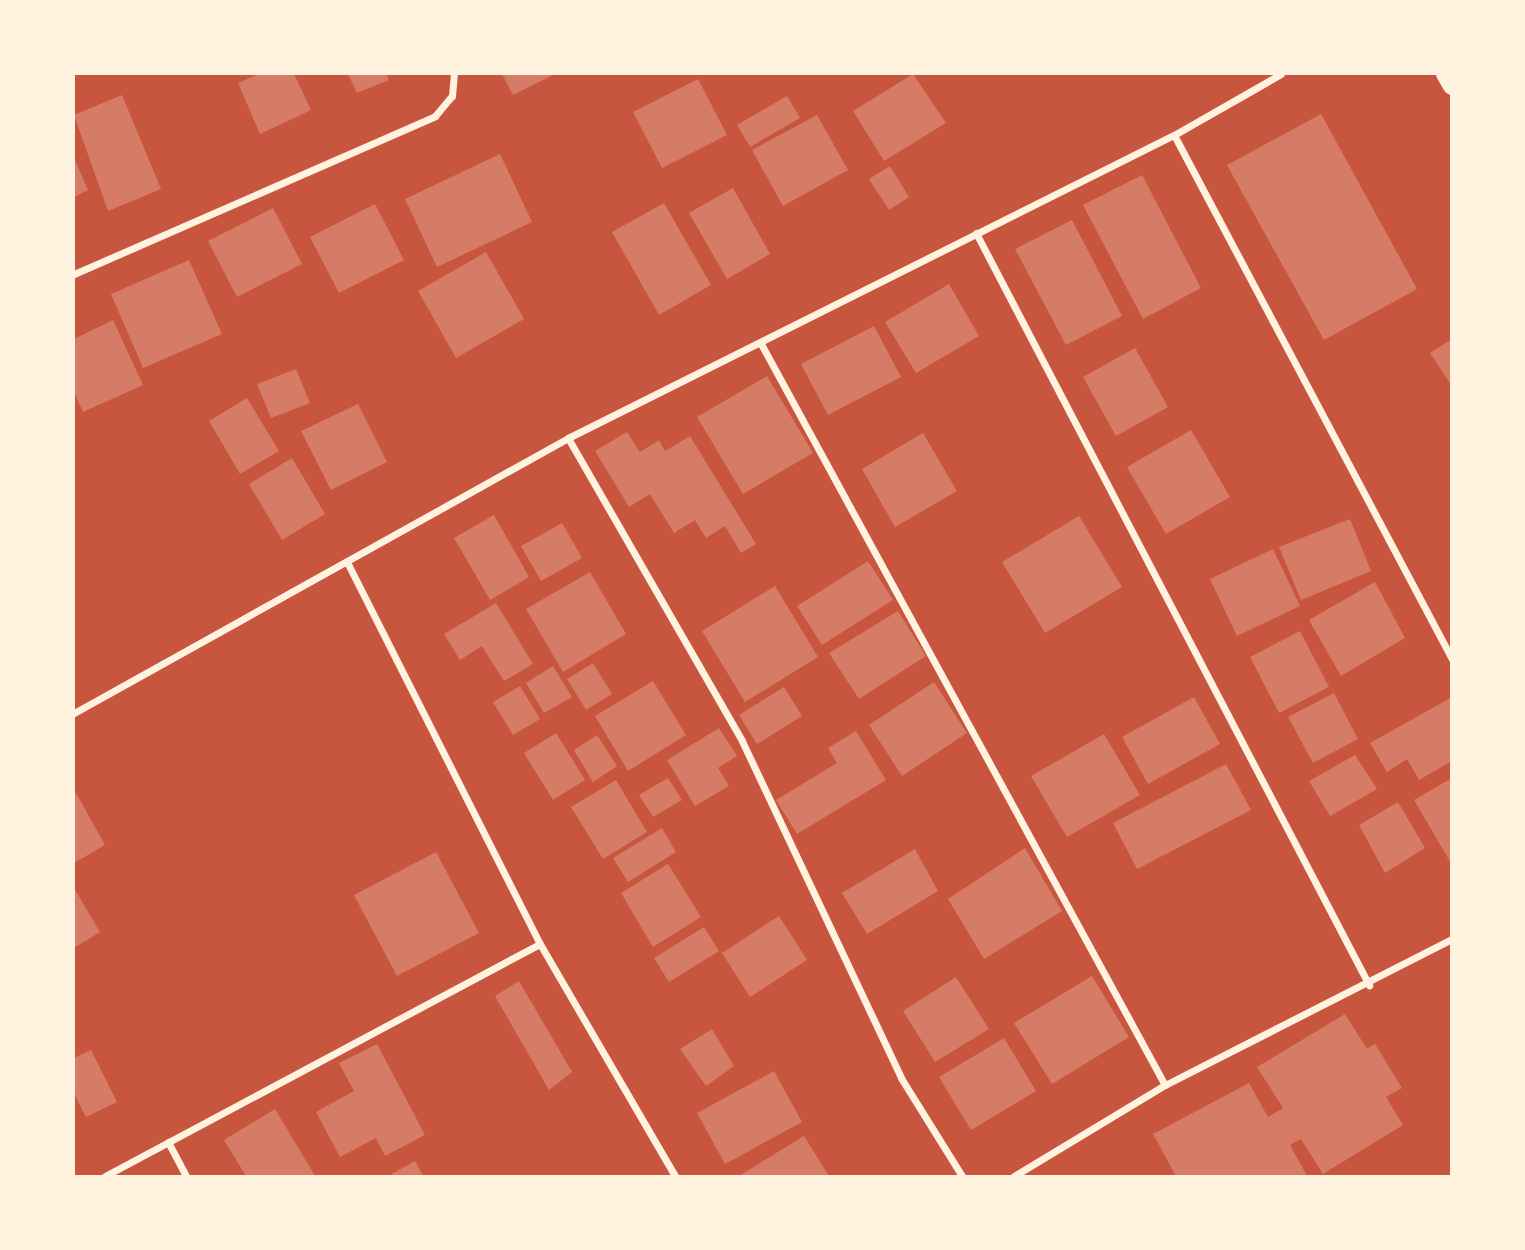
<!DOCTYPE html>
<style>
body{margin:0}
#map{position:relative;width:1525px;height:1250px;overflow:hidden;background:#c8553d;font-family:Raleway,sans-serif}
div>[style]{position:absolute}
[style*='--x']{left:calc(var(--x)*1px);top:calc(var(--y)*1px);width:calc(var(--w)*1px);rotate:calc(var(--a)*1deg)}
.building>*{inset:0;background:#d67c66}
.minor>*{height:7px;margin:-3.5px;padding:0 3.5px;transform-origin:3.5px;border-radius:3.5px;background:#fff3e0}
.primary>*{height:18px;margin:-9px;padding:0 9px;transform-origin:9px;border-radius:9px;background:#fff3e0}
span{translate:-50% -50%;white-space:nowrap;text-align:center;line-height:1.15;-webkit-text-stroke:5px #fff3e0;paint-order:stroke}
.frame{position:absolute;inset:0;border:75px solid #fff3e0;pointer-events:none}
</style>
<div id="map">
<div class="building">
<div style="clip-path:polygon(259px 74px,294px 74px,311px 110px,260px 134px,238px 83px)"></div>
<div style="clip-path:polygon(348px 74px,386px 74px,389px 80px,357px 93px)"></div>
<div style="clip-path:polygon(502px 74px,555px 74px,513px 95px)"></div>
<div style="clip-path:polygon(913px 74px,946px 123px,884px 161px,853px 111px)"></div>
<div style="clip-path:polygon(698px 79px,727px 135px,662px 168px,633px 112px)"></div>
<div style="clip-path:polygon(122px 95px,161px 189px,108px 211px,74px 115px)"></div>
<div style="clip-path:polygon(787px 96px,800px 118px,750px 147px,737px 125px)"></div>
<div style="clip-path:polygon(1321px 114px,1417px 289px,1324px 340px,1227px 165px)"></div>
<div style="clip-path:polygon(817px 115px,848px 170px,783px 206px,752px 150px)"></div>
<div style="clip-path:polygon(500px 154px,532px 222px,437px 267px,405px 199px)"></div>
<div style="clip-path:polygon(74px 158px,88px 190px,74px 197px)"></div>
<div style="clip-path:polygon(890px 166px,909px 197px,889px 210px,869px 179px)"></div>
<div style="clip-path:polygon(1142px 175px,1201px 288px,1143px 319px,1083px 205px)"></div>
<div style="clip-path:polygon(733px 188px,770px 254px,727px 279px,689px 213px)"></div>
<div style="clip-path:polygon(664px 203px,711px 285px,659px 315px,612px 232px)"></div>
<div style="clip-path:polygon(375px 204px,404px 260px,339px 293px,310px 237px)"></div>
<div style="clip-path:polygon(273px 208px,302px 264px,237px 297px,208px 241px)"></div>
<div style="clip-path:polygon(1072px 220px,1122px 316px,1066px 345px,1015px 249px)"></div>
<div style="clip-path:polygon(486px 252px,524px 319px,456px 358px,418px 291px)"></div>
<div style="clip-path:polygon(189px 260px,222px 334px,143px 368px,111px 294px)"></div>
<div style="clip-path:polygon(949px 284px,979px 336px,916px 373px,885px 322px)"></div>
<div style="clip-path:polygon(113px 320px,143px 385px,83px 412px,74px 392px,74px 339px)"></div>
<div style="clip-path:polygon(874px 326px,901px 377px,828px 415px,801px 364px)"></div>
<div style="clip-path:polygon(1452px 339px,1452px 386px,1430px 353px)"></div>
<div style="clip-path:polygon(1135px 348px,1168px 407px,1116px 436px,1083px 377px)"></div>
<div style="clip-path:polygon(296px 369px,310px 403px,271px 418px,257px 384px)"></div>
<div style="clip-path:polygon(767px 376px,813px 453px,743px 494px,697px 417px)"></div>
<div style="clip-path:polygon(247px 398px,279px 451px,240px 474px,209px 421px)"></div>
<div style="clip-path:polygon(358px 404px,387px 462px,331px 490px,301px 431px)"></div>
<div style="clip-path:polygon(1191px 430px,1230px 497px,1166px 534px,1127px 467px)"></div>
<div style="clip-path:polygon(627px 432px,640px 452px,659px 440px,665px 451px,690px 436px,756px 544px,741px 553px,725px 526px,706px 538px,695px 520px,674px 533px,650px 494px,629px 507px,595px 451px)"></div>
<div style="clip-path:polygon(923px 433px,957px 491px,895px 527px,862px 469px)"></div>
<div style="clip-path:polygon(292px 458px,325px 514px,282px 540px,249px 484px)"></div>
<div style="clip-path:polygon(494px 515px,529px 577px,490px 600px,454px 538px)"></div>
<div style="clip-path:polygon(1079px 516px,1122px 587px,1045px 633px,1002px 562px)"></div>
<div style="clip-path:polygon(1350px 519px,1371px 571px,1301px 600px,1279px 547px)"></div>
<div style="clip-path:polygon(562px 523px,582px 558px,541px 581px,521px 546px)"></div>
<div style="clip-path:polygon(1273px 549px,1300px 606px,1237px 636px,1210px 579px)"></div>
<div style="clip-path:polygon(868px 561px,893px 600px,822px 645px,797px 606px)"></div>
<div style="clip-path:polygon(590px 572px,626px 634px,563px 672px,526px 609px)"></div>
<div style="clip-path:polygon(1375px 582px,1405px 638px,1341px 676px,1309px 620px)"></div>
<div style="clip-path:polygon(775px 586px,818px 657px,745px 702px,702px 631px)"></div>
<div style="clip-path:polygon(496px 603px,533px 664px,504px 681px,482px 646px,460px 660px,444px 634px)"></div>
<div style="clip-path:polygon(898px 611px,926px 656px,859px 699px,829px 653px)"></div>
<div style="clip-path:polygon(1300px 631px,1329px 687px,1279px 713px,1250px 657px)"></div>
<div style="clip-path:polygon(593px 663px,612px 694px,586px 710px,567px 679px)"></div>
<div style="clip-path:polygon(553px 666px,572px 697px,544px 713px,526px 683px)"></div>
<div style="clip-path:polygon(653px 681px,686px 735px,628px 771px,595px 716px)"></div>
<div style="clip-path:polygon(934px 682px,967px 733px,902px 776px,869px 725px)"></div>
<div style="clip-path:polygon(520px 686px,540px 719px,513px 735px,493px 702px)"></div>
<div style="clip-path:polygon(784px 687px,802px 716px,757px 744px,739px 715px)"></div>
<div style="clip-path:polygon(1334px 693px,1358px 739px,1313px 763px,1288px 717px)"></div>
<div style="clip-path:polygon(1194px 697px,1220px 744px,1148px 784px,1122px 737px)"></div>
<div style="clip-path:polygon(1452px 697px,1452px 761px,1419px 780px,1407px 759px,1387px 772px,1370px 743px)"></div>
<div style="clip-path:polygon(719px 728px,737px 756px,718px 768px,729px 786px,695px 806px,667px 760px)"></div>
<div style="clip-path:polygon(856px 731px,886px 780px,797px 834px,776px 800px,837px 763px,828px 748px)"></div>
<div style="clip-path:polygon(556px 733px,585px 780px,553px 800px,524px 753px)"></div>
<div style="clip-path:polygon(1104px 734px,1140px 795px,1067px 837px,1031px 776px)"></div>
<div style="clip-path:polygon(597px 735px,617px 766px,593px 782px,574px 750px)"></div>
<div style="clip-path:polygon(1355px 755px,1377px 789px,1330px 816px,1309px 781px)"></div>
<div style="clip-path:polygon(1226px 764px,1251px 810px,1137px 869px,1113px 823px)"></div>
<div style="clip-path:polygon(668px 778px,682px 800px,653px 817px,639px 795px)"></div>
<div style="clip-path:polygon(1452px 778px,1452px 865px,1414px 800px)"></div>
<div style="clip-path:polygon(616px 780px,647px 832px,603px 859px,571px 807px)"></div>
<div style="clip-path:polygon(76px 793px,105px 845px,74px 863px,74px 795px)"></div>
<div style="clip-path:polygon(1398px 802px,1425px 848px,1385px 873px,1359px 825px)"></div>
<div style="clip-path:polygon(662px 828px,676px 852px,628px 882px,613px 858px)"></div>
<div style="clip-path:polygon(1025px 848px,1062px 911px,984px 959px,948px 899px)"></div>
<div style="clip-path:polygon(915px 849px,938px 891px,867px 934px,842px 893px)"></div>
<div style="clip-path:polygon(436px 852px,479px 933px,397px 976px,354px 895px)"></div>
<div style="clip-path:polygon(668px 864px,701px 917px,653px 947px,621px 893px)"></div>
<div style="clip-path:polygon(74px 888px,100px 932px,74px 948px)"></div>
<div style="clip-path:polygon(779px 916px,807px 960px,750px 997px,722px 953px)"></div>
<div style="clip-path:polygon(704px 927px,719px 951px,669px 982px,654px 958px)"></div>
<div style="clip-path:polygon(1092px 976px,1129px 1037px,1052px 1084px,1014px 1023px)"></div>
<div style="clip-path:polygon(956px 977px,989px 1029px,935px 1062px,903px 1011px)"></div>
<div style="clip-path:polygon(519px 981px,572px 1072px,549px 1090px,495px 996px)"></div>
<div style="clip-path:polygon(1345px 1014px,1367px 1049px,1375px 1044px,1402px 1088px,1386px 1097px,1403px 1125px,1323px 1174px,1301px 1139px,1290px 1145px,1307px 1176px,1176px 1176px,1153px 1134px,1249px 1083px,1268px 1117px,1283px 1108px,1257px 1067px)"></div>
<div style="clip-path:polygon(712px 1029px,734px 1066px,706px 1086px,680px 1049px)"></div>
<div style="clip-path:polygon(1004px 1038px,1036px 1091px,971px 1130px,939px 1077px)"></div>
<div style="clip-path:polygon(377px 1044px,425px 1135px,385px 1156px,376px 1138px,340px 1157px,316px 1112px,354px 1091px,339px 1063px)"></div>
<div style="clip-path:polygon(91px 1050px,117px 1102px,86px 1117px,74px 1093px,74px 1058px)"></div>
<div style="clip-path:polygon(774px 1071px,802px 1122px,725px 1164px,697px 1113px)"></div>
<div style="clip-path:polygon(275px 1109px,315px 1176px,246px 1176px,224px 1140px)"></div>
<div style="clip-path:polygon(804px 1136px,829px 1176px,739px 1176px)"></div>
<div style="clip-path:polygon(415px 1161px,423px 1176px,388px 1176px)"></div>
</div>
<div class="minor">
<div style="--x:1174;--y:135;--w:593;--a:62.05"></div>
<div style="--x:976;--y:233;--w:849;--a:62.41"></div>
<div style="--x:74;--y:274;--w:394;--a:-23.6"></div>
<div style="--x:435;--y:116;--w:26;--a:-50"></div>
<div style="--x:452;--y:96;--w:22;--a:-85"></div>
<div style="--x:760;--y:342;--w:846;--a:61.41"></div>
<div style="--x:568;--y:438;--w:349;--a:60.1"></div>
<div style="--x:742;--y:741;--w:373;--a:64.7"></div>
<div style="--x:901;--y:1078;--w:115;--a:58.1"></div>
<div style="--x:347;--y:562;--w:428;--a:63.2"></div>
<div style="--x:540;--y:944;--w:268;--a:59.8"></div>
<div style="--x:74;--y:713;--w:565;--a:-29.1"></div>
<div style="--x:568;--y:438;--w:678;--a:-26.57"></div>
<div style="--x:1174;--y:135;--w:123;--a:-29.7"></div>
<div style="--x:168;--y:1142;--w:38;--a:62"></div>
<div style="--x:105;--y:1176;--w:493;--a:-28.1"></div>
<div style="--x:1014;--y:1176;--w:176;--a:-31.1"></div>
<div style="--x:1165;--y:1085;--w:322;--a:-27"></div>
</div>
<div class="primary">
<div style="--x:1445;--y:74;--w:14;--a:60"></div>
</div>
<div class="frame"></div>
</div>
